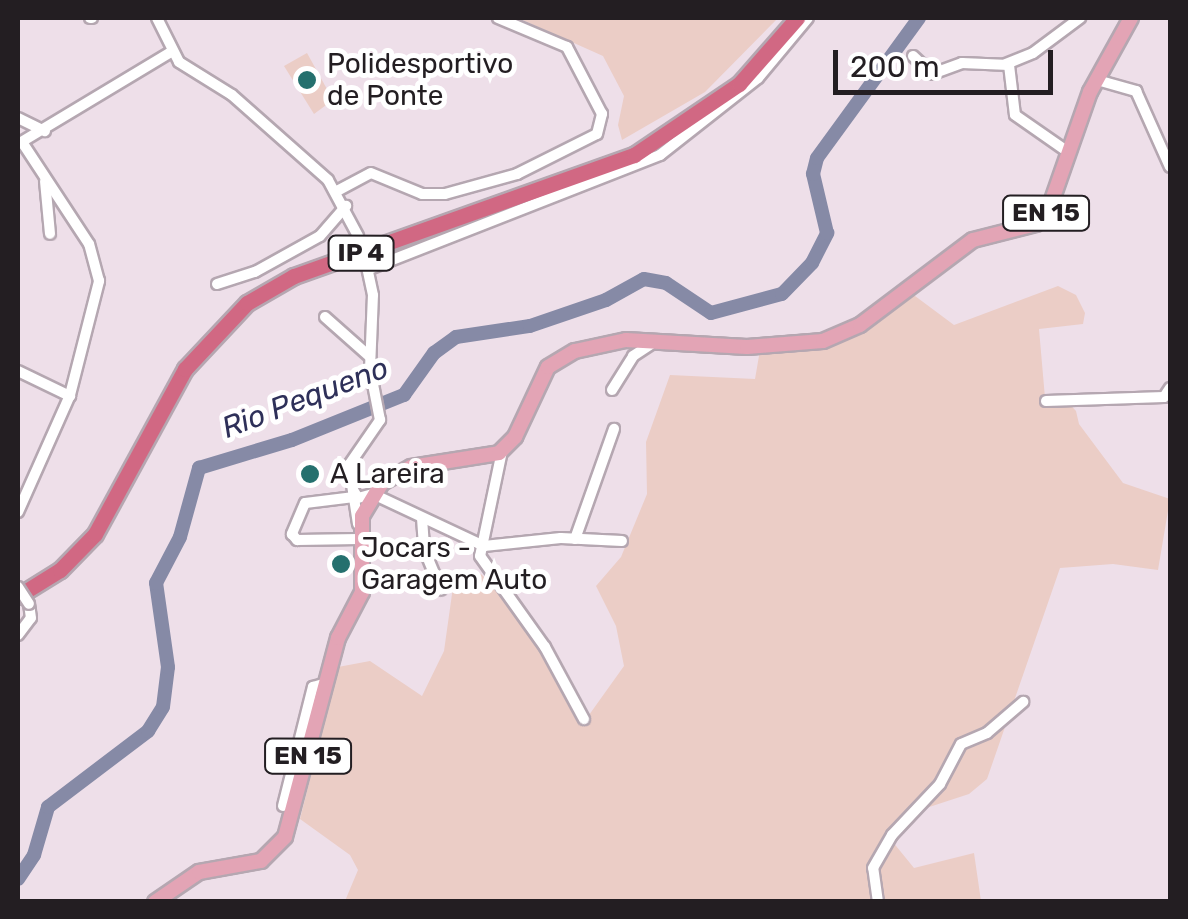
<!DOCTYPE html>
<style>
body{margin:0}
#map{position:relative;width:1188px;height:919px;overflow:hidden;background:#eedfe9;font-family:Rubik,sans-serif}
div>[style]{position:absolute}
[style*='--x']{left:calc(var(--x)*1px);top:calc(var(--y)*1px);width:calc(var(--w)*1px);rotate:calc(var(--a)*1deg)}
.green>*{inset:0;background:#ebcdc6}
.river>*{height:14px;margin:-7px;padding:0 7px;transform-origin:7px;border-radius:7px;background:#868aa6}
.roads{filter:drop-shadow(2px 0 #b5a7b1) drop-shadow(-2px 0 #b5a7b1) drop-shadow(0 2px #b5a7b1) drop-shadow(0 -2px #b5a7b1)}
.minor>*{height:10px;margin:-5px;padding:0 5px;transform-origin:5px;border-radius:5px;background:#fff}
.major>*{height:14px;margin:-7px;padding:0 7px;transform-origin:7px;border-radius:7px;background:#e3a4b5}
.highway>*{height:15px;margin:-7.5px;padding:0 7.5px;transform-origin:7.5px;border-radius:7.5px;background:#d16883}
.bridges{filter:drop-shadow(2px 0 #b5a7b1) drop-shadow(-2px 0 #b5a7b1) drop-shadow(0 2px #b5a7b1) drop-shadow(0 -2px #b5a7b1)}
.minor-bridge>*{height:10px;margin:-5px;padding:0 5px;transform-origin:5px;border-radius:5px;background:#fff}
.dots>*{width:28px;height:28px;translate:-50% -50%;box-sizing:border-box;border:5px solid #fff;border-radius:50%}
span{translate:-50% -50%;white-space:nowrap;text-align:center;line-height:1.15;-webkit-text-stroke:10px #fff;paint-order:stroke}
.shield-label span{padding:2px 8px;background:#fff;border:2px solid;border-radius:8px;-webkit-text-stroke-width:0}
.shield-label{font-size:25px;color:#231e22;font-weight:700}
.poi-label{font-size:28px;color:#231e22}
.left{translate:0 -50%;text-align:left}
.water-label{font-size:30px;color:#2e3059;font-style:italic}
.frame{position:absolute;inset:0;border:20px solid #231e22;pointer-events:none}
.scale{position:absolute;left:833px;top:50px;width:220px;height:45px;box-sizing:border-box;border:5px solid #231e22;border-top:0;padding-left:12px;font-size:30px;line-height:35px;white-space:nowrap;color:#231e22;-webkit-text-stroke:8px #fff;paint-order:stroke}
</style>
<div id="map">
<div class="green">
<div style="clip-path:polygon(518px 18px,778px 18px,705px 92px,622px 140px,618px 125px,624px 96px,603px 56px)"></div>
<div style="clip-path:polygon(307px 53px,333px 100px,314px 114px,284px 66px)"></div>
<div style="clip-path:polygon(1058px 286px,1076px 295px,1085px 313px,1083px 324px,1039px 329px,1045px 398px,1064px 398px,1076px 411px,1079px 424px,1123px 483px,1170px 499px,1158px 570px,1113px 564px,1060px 568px,987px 779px,969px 794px,917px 811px,892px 841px,914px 868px,974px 853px,981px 901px,345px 901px,358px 870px,350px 855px,300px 819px,338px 667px,370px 661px,422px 696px,444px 651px,453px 587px,481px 574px,542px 633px,589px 715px,624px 666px,616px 626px,596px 586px,621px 557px,647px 494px,646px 442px,670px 375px,755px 379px,760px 350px,838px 343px,911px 293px,954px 325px)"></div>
</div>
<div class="river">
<div style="--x:18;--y:879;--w:29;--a:-56"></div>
<div style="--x:34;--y:855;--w:50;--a:-73.7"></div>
<div style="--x:48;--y:807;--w:126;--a:-37.2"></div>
<div style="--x:148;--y:731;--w:28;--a:-58"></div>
<div style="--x:163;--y:707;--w:40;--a:-82.9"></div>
<div style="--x:168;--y:667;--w:85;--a:-98.1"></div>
<div style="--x:156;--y:583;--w:52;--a:-62.4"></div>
<div style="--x:180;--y:537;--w:72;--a:-74.6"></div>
<div style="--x:199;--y:468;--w:97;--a:-16.8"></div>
<div style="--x:292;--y:440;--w:121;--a:-21.9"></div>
<div style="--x:404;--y:395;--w:52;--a:-54.5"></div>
<div style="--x:434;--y:353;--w:27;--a:-36"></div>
<div style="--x:456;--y:337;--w:75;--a:-8.5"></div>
<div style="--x:530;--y:326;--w:80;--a:-18.9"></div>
<div style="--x:606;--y:300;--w:43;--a:-28.9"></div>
<div style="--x:644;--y:279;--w:22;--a:10"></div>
<div style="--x:666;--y:283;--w:54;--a:33.7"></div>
<div style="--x:711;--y:313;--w:73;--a:-15"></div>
<div style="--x:782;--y:294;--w:43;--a:-45.9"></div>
<div style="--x:812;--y:263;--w:34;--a:-63"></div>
<div style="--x:827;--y:233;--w:61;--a:-103.3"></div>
<div style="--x:813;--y:174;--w:16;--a:-76"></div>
<div style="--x:817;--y:158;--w:173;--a:-53.9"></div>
</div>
<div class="roads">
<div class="minor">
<div style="--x:90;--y:18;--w:2;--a:0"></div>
<div style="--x:157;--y:18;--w:49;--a:63.4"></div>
<div style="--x:179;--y:62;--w:62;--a:31.9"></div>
<div style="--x:232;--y:95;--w:128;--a:41.5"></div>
<div style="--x:328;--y:180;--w:64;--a:61.8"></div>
<div style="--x:913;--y:56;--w:26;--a:43"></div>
<div style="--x:932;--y:74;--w:32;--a:-20"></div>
<div style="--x:962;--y:63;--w:47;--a:2.4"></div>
<div style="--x:1009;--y:65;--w:50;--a:83.2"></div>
<div style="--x:1015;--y:115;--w:65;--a:34.9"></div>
<div style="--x:1006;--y:64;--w:29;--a:-22"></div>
<div style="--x:1033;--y:53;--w:59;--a:-36.7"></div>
<div style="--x:1097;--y:80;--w:41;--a:15.8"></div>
<div style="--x:1136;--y:91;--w:83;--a:65.9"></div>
<div style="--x:18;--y:118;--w:30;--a:26"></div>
<div style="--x:18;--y:144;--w:179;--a:-31"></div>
<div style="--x:45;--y:181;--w:53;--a:84.6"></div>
<div style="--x:337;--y:191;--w:38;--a:-28"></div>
<div style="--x:371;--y:173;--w:55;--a:22.4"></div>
<div style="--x:422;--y:194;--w:23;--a:0"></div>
<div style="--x:445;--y:194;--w:75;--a:-15.5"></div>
<div style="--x:517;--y:174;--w:89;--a:-26.6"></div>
<div style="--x:597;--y:134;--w:21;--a:-76"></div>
<div style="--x:602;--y:114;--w:76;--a:-117.6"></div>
<div style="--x:567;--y:47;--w:75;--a:-157.2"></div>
<div style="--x:369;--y:269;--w:313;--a:-21.4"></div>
<div style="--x:660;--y:155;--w:125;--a:-38.2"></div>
<div style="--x:758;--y:78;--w:78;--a:-50.2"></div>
<div style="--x:217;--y:284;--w:40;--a:-18"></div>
<div style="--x:255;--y:272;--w:74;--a:-29"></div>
<div style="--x:320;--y:236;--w:40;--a:-49"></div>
<div style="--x:325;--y:317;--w:60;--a:41.6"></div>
<div style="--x:18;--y:371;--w:58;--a:25.7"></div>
<div style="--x:612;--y:390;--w:40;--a:-58"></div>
<div style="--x:633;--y:356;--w:24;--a:-33"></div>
<div style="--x:1046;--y:401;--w:118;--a:-1.9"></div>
<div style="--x:1164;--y:397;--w:11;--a:-56"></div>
<div style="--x:502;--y:451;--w:107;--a:101.8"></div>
<div style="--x:480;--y:556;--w:112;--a:54.5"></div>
<div style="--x:545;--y:647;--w:82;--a:61.6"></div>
<div style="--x:353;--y:490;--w:9;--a:58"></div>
<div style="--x:358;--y:498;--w:16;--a:-15"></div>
<div style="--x:373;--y:494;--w:123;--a:25.1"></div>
<div style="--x:484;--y:546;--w:77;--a:-5.9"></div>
<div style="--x:561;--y:538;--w:61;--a:2.8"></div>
<div style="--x:354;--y:497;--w:49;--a:173"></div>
<div style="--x:305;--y:503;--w:34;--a:113"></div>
<div style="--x:292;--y:534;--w:8;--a:50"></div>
<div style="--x:297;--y:540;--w:62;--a:-0.9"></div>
<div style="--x:18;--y:512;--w:128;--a:-66"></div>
<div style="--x:70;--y:395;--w:118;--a:-75.7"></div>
<div style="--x:99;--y:281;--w:38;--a:-105"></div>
<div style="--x:89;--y:244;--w:122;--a:-123.3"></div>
<div style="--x:422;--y:518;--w:31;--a:86"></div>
<div style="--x:424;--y:549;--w:44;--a:67.5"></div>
<div style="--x:358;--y:524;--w:60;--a:-98.7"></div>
<div style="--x:349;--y:465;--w:55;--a:-55.4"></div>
<div style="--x:380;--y:420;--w:52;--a:-101.1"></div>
<div style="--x:370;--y:369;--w:74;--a:-87.7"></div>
<div style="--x:373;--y:295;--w:43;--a:-102.1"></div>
<div style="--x:575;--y:539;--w:117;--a:-70.5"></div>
<div style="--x:18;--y:635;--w:21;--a:-53"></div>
<div style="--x:31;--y:618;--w:14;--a:-98"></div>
<div style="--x:283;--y:806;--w:123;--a:-75.9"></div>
<div style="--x:313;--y:687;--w:14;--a:-17"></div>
<div style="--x:878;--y:902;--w:34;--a:-98"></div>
<div style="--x:873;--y:868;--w:38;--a:-60"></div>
<div style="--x:892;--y:835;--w:70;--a:-46.7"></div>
<div style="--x:940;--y:784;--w:45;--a:-62.3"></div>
<div style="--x:961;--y:744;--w:28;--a:-23"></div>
<div style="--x:987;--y:733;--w:48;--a:-40.7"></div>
</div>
<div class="major">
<div style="--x:155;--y:902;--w:53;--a:-34.3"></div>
<div style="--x:199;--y:872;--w:63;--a:-10.1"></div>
<div style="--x:261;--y:861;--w:34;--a:-45"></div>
<div style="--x:285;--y:837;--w:206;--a:-75.1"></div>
<div style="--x:338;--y:638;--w:52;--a:-62.4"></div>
<div style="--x:362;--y:592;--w:76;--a:-90"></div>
<div style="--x:362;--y:516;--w:39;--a:-59"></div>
<div style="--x:382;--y:483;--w:33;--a:-29"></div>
<div style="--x:411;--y:467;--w:89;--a:-9"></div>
<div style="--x:499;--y:453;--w:23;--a:-45"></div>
<div style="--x:515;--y:437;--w:77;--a:-64.8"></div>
<div style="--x:548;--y:367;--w:31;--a:-31"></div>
<div style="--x:575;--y:351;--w:52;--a:-12.2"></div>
<div style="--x:626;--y:340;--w:121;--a:3.3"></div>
<div style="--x:747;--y:347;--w:76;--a:-4.5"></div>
<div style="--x:823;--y:341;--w:40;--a:-23.4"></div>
<div style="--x:860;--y:325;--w:141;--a:-37"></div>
<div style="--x:973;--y:240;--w:65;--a:-14.3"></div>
<div style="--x:1036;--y:224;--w:23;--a:-52"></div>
<div style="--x:1050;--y:206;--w:121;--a:-70.7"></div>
<div style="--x:1090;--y:92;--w:85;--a:-61"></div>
</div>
<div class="highway">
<div style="--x:18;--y:596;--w:49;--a:-31.8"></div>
<div style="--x:60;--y:570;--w:50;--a:-45.8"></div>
<div style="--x:95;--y:534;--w:188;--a:-61.4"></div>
<div style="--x:185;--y:369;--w:91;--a:-46.8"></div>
<div style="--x:247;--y:303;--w:54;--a:-29.9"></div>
<div style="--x:294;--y:276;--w:361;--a:-19.6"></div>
<div style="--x:634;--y:155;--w:127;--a:-34.1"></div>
<div style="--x:739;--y:84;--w:88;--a:-48.7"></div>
</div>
</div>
<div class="bridges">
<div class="minor-bridge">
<div style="--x:18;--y:587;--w:20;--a:57"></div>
</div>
</div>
<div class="dots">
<div style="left:307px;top:80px;background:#25706e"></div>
<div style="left:310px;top:474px;background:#25706e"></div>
<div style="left:341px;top:564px;background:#25706e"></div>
</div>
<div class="shield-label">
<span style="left:1046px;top:213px">EN 15</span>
<span style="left:361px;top:253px">IP 4</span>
<span style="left:308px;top:756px">EN 15</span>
</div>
<div class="poi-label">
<span class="left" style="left:327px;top:80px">Polidesportivo<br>de Ponte</span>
<span class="left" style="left:330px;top:474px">A Lareira</span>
<span class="left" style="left:361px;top:564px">Jocars -<br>Garagem Auto</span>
</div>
<div class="water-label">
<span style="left:305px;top:398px;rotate:-21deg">Rio Pequeno</span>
</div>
<div class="frame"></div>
<div class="scale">200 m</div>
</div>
